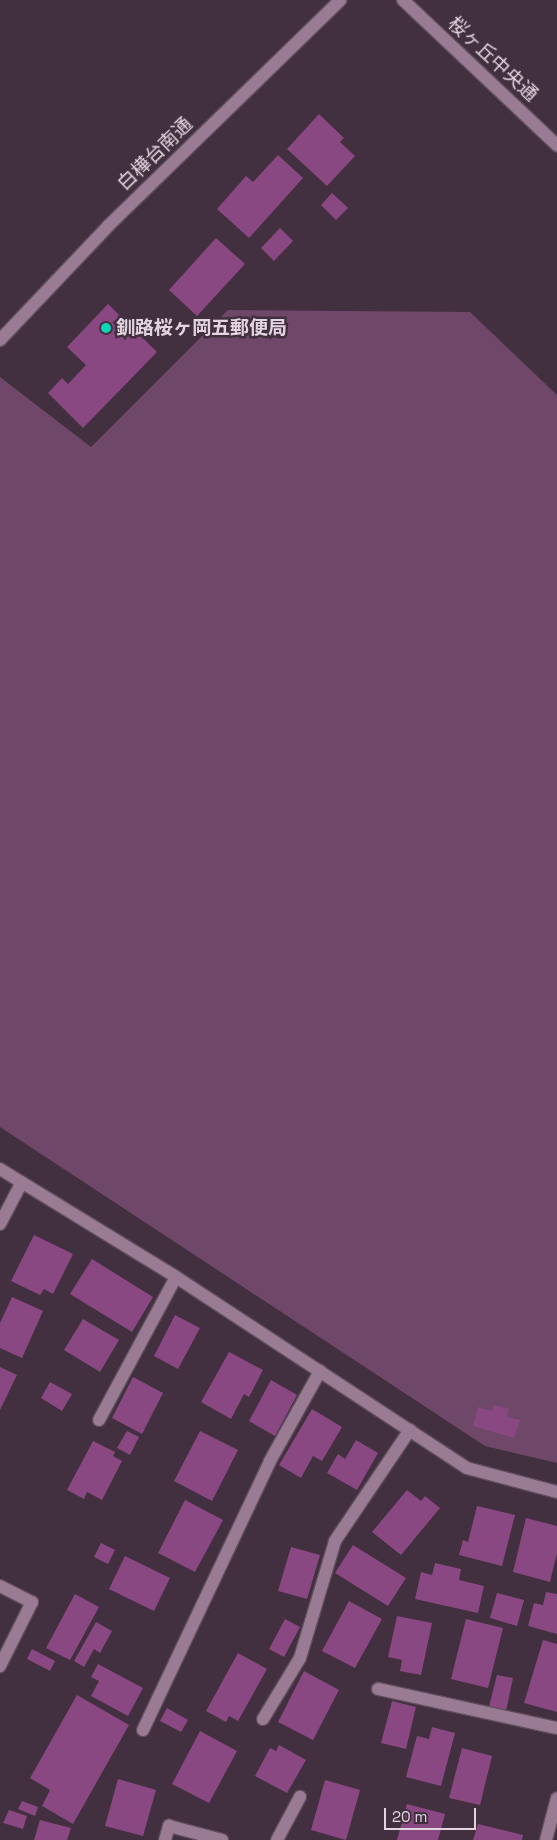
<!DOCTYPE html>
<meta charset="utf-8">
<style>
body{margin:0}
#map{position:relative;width:557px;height:1840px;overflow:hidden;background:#422f3f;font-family:"Space Grotesk","Noto Sans JP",sans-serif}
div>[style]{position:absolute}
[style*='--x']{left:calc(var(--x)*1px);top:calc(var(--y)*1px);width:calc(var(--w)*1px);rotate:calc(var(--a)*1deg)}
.green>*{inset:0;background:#6f4869}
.building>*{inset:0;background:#8a4882}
.roads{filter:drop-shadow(1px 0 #5f4d5c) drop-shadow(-1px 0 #5f4d5c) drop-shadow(0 1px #5f4d5c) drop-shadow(0 -1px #5f4d5c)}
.minor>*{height:12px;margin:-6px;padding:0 6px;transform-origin:6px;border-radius:6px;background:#9a7b94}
.dots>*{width:14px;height:14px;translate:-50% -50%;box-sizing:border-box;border:2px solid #422f3f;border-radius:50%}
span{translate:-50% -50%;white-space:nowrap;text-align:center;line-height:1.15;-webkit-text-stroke:5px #422f3f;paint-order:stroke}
.street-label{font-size:19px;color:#e2d5e0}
.poi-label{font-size:19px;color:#e2d5e0;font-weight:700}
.left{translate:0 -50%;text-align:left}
.scale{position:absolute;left:384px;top:1808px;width:92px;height:22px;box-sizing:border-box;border:2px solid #e2d5e0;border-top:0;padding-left:6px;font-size:15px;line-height:18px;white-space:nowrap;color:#e2d5e0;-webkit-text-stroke:4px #422f3f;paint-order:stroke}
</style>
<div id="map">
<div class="green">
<div style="clip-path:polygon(228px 310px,470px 312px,557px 395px,557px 1463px,485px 1446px,0 1127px,0 377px,91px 447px)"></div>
</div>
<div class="building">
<div style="clip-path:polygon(319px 114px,344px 138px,340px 142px,355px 156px,327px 186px,287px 149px)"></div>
<div style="clip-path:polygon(278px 155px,303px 178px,249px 238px,217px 209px,246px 176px,253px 182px)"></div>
<div style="clip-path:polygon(332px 193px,348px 208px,336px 220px,321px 205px)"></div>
<div style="clip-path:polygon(280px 228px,293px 241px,274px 261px,261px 248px)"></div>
<div style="clip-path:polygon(216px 238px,245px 264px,197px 316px,169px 290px)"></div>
<div style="clip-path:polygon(108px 304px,157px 352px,83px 428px,48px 393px,62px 378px,68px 384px,86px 365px,67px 347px)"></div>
<div style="clip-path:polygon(34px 1235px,73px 1254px,53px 1294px,44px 1289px,40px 1295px,11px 1281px)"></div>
<div style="clip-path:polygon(92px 1259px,153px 1297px,132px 1332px,70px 1294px)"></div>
<div style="clip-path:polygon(12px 1297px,43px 1311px,22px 1358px,0 1348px,0 1323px)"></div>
<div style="clip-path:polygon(175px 1315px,200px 1328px,178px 1369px,154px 1356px)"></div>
<div style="clip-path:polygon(83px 1319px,119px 1340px,100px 1372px,64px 1350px)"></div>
<div style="clip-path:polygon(229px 1352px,263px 1370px,249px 1397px,244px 1394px,231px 1419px,201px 1402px)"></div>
<div style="clip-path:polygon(0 1367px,17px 1375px,0 1410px)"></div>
<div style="clip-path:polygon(133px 1377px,163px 1393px,142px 1434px,112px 1418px)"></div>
<div style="clip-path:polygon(271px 1380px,297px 1395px,275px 1436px,249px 1421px)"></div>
<div style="clip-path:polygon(50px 1382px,72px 1394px,62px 1411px,41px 1398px)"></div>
<div style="clip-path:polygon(494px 1405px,509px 1409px,507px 1417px,520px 1420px,514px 1438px,473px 1426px,478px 1407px,492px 1411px)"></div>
<div style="clip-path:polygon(312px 1409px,342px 1427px,322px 1461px,313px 1456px,301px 1478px,279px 1465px)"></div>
<div style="clip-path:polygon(127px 1431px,139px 1437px,130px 1455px,117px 1448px)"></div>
<div style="clip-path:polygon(200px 1431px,238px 1450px,212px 1501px,174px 1481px)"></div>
<div style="clip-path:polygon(356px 1440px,378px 1453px,357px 1490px,327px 1473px,338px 1454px,345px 1459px)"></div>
<div style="clip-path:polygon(93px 1441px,115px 1452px,113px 1456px,122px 1461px,102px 1500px,87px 1492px,84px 1499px,67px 1490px)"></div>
<div style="clip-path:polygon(407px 1490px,421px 1501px,425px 1496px,440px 1508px,401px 1555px,372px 1532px)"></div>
<div style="clip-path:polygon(185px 1500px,223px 1520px,195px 1572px,158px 1553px)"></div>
<div style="clip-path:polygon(477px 1506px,515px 1515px,502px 1566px,459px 1555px,463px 1540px,468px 1542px)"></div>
<div style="clip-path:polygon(526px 1518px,557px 1526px,557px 1553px,550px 1582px,513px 1572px)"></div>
<div style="clip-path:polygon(101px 1543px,115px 1550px,108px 1564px,94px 1557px)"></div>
<div style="clip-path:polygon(353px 1545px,406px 1578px,388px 1606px,335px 1573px)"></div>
<div style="clip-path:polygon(291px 1547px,320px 1555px,307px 1599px,278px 1591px)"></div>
<div style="clip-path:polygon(125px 1556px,170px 1578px,154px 1611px,109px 1589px)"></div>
<div style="clip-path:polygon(435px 1563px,461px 1569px,459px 1580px,484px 1586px,478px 1613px,415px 1599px,421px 1572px,432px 1575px)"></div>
<div style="clip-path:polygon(546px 1592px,557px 1594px,557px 1634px,528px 1626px,534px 1603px,543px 1605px)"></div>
<div style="clip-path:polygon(497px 1593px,524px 1600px,517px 1626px,490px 1618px)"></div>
<div style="clip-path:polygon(75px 1594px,99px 1607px,70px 1660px,46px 1648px)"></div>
<div style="clip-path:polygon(349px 1601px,382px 1619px,355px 1668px,322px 1651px)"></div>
<div style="clip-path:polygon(397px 1616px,432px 1623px,421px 1675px,400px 1671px,402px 1660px,388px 1657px)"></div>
<div style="clip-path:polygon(285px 1619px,300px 1627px,284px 1657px,269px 1649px)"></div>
<div style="clip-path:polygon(466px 1619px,503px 1628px,488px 1688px,451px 1679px)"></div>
<div style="clip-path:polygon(96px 1622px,112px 1631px,100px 1653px,94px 1649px,84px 1667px,74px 1661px)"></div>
<div style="clip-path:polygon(543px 1640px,557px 1644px,557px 1712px,524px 1703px)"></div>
<div style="clip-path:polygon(32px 1649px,55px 1661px,50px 1671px,27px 1659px)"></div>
<div style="clip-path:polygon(238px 1653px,267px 1669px,238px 1721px,229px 1716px,226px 1722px,206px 1711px)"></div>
<div style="clip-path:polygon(98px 1664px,143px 1688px,128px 1716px,91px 1696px,99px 1681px,91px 1677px)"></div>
<div style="clip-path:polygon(304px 1671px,339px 1690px,313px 1740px,278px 1722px)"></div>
<div style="clip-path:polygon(497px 1675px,513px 1678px,506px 1711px,489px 1707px)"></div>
<div style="clip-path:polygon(77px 1695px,129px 1725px,73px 1824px,42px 1806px,50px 1790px,30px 1778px)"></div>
<div style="clip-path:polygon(392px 1701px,416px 1707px,406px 1749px,381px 1743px)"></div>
<div style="clip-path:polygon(167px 1708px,188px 1720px,181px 1732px,160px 1721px)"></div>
<div style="clip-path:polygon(432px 1727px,455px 1733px,441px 1786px,406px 1777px,417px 1736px,429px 1739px)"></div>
<div style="clip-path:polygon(200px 1731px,237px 1751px,209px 1803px,172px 1784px)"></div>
<div style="clip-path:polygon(279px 1745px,306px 1760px,287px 1793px,255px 1776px,270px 1748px,276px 1751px)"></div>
<div style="clip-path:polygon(462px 1748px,492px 1756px,480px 1805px,449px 1798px)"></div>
<div style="clip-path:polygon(118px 1779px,156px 1790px,143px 1836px,105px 1826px)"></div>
<div style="clip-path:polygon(325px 1780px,360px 1790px,346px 1840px,311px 1830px)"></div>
<div style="clip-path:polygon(22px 1801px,38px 1807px,35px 1816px,18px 1809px)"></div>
<div style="clip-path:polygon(407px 1804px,445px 1814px,438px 1840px,397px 1840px)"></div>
<div style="clip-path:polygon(9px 1810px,27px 1816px,23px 1829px,3px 1823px)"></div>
<div style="clip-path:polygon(40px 1820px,71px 1828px,67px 1840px,34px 1840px)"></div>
<div style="clip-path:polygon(478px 1824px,523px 1835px,522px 1840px,473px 1840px)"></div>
</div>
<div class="roads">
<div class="minor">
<div style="--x:403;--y:0;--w:212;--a:43.3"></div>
<div style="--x:0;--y:340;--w:157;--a:-46.5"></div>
<div style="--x:108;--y:226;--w:324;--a:-44.2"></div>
<div style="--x:0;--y:1169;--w:206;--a:31.5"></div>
<div style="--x:176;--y:1277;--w:348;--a:33.3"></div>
<div style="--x:467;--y:1468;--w:93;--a:14.9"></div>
<div style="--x:0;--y:1224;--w:47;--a:-62.4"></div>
<div style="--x:99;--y:1420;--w:162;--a:-61.7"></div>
<div style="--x:0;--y:1586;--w:36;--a:27"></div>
<div style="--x:32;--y:1602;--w:72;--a:116.6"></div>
<div style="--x:378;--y:1689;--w:183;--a:12.3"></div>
<div style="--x:263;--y:1719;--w:71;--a:-58.8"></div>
<div style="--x:300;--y:1658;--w:122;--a:-73.3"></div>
<div style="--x:335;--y:1541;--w:134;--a:-56"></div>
<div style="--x:143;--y:1730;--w:297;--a:-64.7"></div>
<div style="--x:270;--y:1461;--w:103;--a:-60.9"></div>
<div style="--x:165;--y:1840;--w:15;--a:-74"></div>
<div style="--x:169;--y:1826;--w:55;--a:14.8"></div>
<div style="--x:277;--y:1840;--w:49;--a:-61.9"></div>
<div style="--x:546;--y:1840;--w:43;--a:-75.3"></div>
</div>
</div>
<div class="dots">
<div style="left:106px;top:328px;background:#0dd5b5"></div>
</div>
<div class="street-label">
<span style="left:493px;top:59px;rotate:43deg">桜ヶ丘中央通</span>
<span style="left:155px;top:154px;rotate:-44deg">白樺台南通</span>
</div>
<div class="poi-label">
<span class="left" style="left:116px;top:328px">釧路桜ヶ岡五郵便局</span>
</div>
<div class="scale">20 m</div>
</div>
